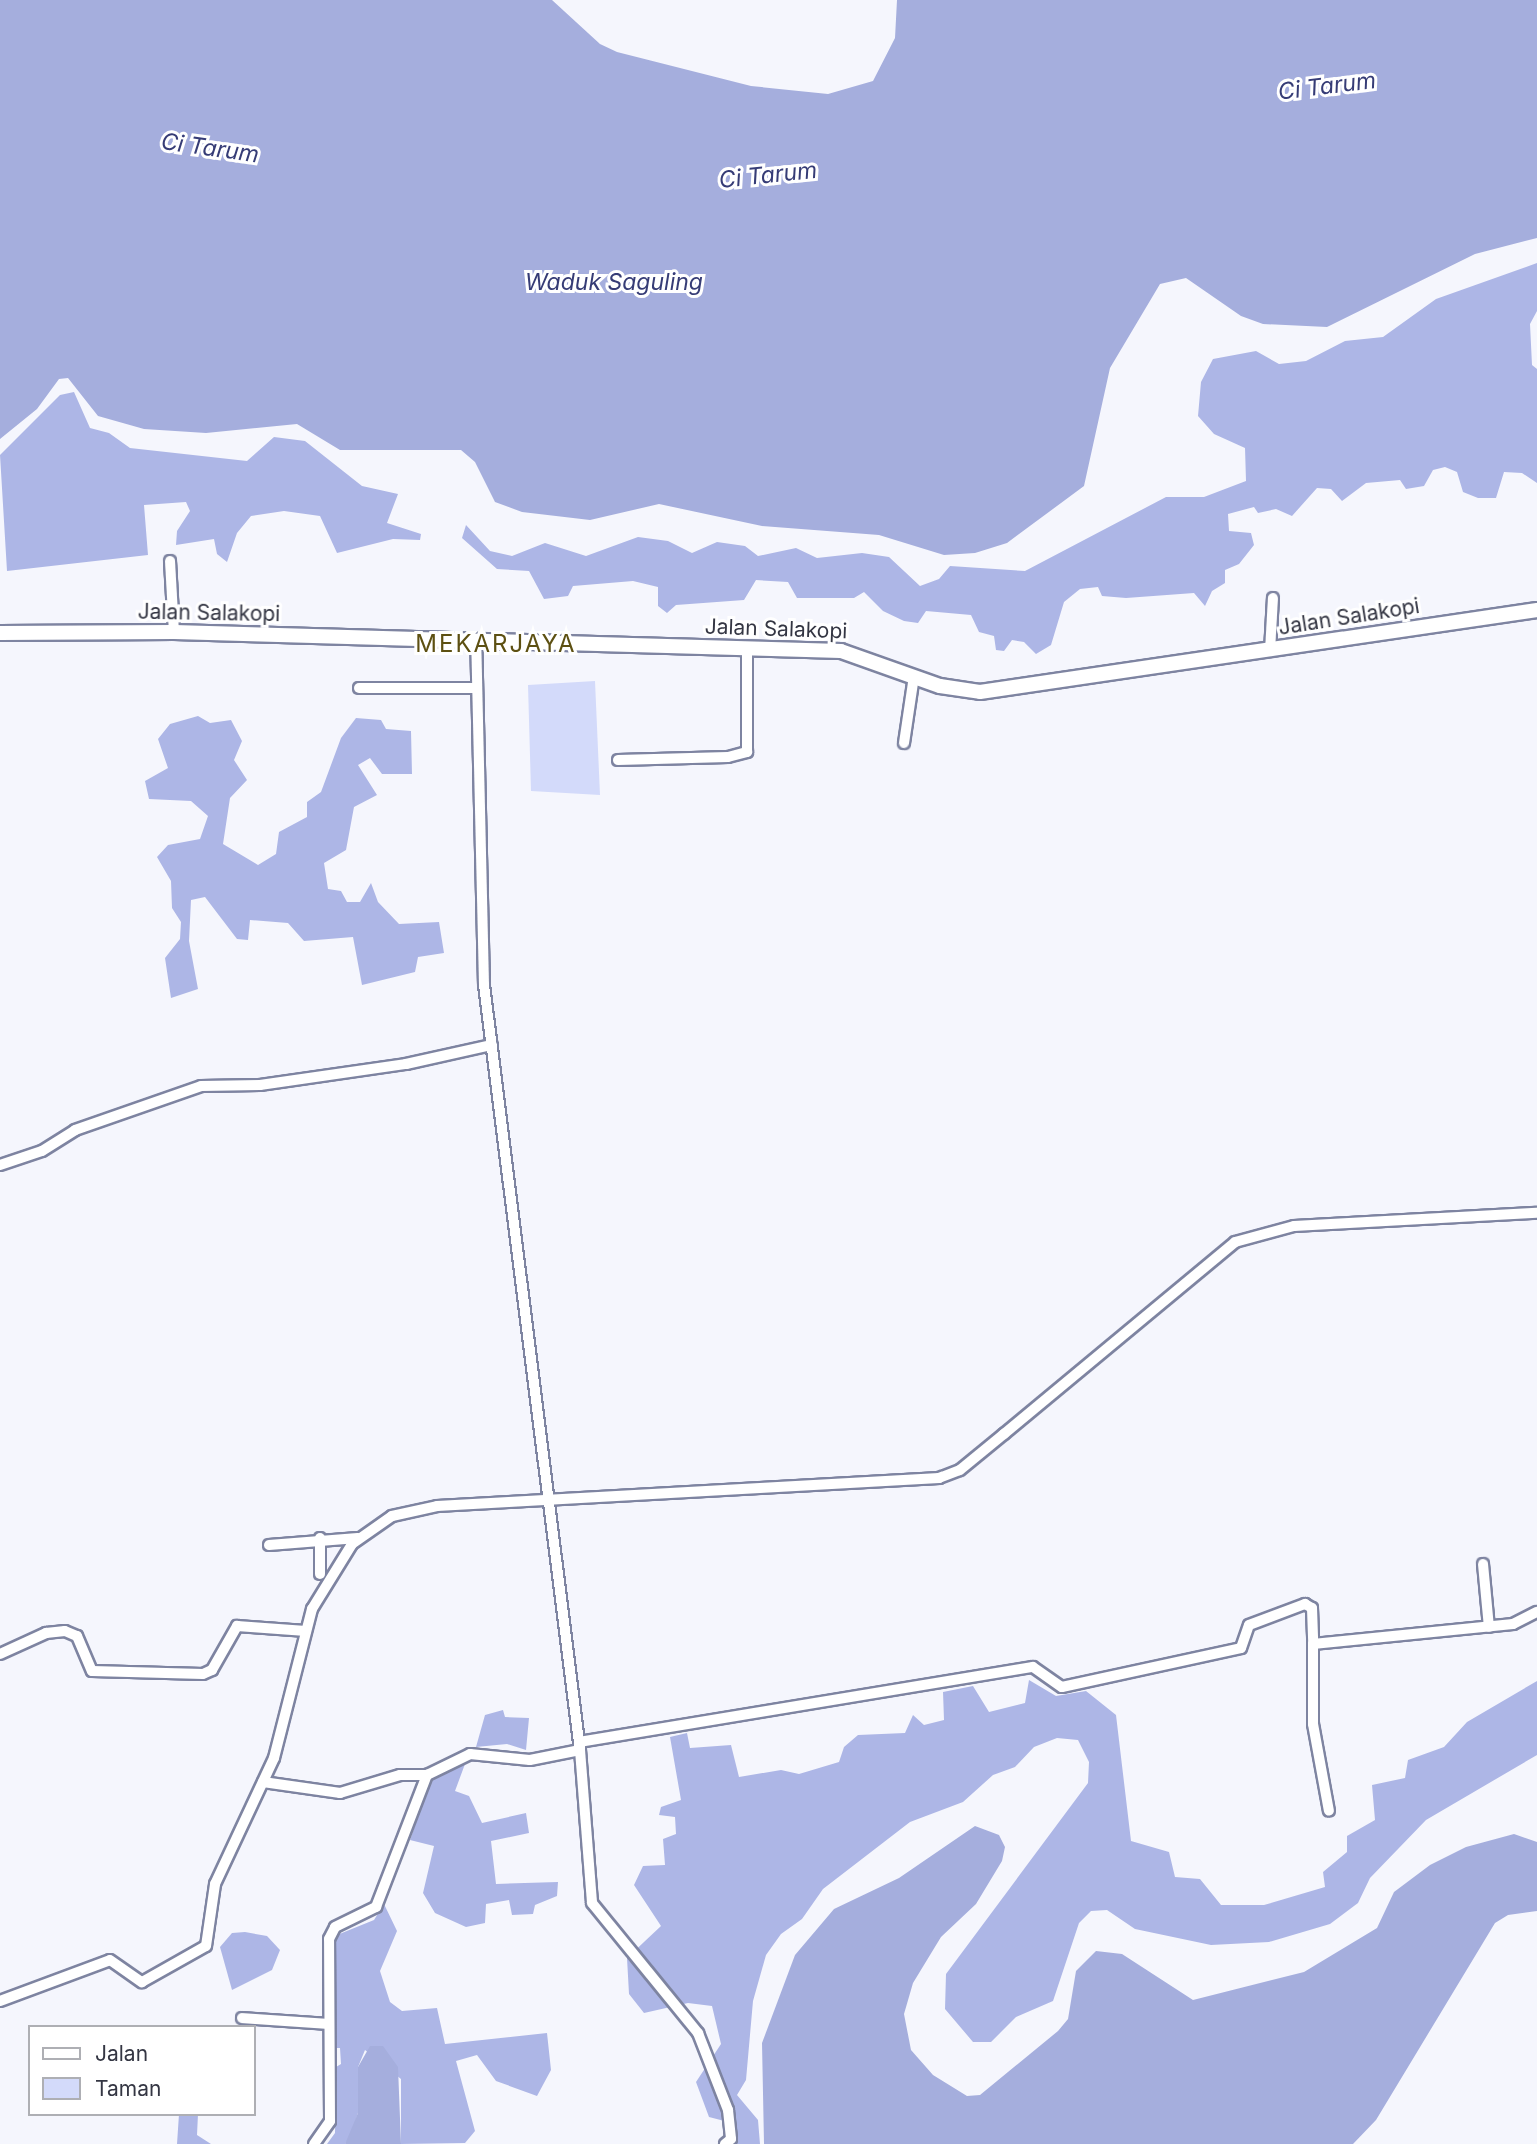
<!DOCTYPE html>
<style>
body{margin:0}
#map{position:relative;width:1537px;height:2144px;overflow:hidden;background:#f5f6fd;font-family:Inter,sans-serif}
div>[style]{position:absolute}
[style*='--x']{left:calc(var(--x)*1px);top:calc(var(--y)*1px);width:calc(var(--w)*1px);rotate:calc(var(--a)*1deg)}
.green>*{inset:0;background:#d3dafa}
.forest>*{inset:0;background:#adb6e6}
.water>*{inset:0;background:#a5aedd}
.roads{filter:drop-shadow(2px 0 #7e84a1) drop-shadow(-2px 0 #7e84a1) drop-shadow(0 2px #7e84a1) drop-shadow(0 -2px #7e84a1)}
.street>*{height:10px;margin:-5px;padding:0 5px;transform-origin:5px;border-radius:5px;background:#fff}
.secondary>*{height:14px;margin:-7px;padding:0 7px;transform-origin:7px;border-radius:7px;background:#fff}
span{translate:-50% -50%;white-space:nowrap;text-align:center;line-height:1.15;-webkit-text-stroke:6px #fff;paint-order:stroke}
.street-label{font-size:21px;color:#343643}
.water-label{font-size:23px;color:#363c76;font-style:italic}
.quarter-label{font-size:24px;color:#5d5012;letter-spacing:2px}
.legend{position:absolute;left:28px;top:2025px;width:228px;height:91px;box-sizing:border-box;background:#fff;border:2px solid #aeafb4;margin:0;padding:9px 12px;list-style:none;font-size:21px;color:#343643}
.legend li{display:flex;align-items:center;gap:14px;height:35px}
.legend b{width:35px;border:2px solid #aeafb4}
</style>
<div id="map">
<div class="green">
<div style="clip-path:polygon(595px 681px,600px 795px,531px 791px,528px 685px)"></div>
</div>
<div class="forest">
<div style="clip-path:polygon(1537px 263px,1537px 311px,1530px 324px,1532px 365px,1537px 369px,1537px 483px,1522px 473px,1504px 472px,1496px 498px,1478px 498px,1463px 492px,1457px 472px,1445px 467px,1433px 470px,1424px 486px,1406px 489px,1400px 480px,1366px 483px,1342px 501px,1331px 489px,1317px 488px,1292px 516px,1276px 509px,1258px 513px,1254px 507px,1228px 514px,1229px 531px,1251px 533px,1254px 545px,1239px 564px,1225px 570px,1225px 583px,1212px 591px,1205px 606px,1194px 593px,1126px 598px,1102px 596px,1098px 587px,1080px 589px,1064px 602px,1051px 645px,1036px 654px,1024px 642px,1012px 640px,1004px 651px,996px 650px,994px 636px,979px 632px,971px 615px,926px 611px,918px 623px,904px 621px,883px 611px,864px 592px,854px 598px,797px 598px,788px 582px,756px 580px,744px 600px,676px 605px,667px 613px,658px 606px,658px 587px,633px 581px,573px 586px,568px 596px,544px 599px,529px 571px,497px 569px,462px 538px,466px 525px,490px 551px,512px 556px,545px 543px,586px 556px,638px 537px,668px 541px,692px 553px,717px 542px,745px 546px,758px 556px,796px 548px,817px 558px,862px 553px,889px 557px,920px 586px,939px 579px,950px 566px,1025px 571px,1166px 497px,1204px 497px,1246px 481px,1245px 448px,1214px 434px,1198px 416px,1201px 382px,1213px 359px,1256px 351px,1279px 364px,1306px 361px,1345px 341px,1383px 337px,1436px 299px)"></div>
<div style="clip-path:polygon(74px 392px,90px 428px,109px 433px,130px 448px,247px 461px,274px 437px,305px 441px,362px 486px,398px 494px,387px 523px,421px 534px,420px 540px,393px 539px,337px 553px,320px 516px,284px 511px,251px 516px,237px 533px,227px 562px,217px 554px,214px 539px,176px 545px,177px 531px,190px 511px,186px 502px,144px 505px,148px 555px,7px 571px,0 455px,60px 395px)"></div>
<div style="clip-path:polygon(198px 716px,210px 723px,231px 720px,242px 741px,234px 760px,247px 780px,230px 798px,223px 844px,258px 865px,276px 854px,279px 832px,307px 817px,307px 802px,321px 792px,341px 738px,356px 718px,381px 720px,386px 729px,411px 731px,412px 774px,382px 774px,370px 758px,358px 765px,377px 795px,354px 807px,346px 850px,324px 863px,328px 889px,341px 891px,347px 902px,360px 902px,371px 883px,378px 902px,399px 924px,439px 922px,444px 953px,418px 957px,415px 972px,362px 985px,353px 937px,304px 941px,288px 923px,250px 920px,248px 940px,237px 939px,205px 897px,191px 900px,189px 941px,198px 989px,171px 998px,165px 958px,180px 939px,181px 922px,172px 908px,171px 881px,157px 857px,168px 845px,200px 839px,208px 816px,191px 801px,149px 799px,145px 781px,168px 768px,158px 739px,170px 724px)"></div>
<div style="clip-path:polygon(1029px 1680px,1056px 1696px,1086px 1691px,1116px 1715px,1131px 1841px,1169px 1852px,1175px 1877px,1200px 1879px,1221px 1905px,1264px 1905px,1325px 1887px,1323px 1872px,1347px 1852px,1347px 1836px,1375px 1820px,1372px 1785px,1405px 1778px,1408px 1760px,1444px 1747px,1467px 1722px,1537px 1681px,1537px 1755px,1426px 1820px,1370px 1878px,1358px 1903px,1330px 1924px,1269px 1942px,1211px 1945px,1135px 1929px,1107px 1910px,1091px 1911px,1079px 1923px,1053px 2001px,1016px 2017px,991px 2042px,973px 2042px,945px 2009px,946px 1974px,1088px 1783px,1089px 1762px,1078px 1740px,1057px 1738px,1034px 1747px,1015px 1767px,993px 1775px,963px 1802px,910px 1822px,823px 1889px,802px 1919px,781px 1934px,766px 1955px,753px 2001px,746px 2080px,737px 2095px,758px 2120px,760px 2144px,734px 2144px,736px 2124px,709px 2117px,696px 2082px,721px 2044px,712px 2006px,688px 2003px,644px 2013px,629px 1994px,627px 1958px,661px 1926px,634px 1885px,643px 1866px,665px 1865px,663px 1839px,676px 1834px,675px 1817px,659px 1815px,661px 1807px,681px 1800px,670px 1737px,687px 1733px,690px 1748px,731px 1745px,739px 1777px,781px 1770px,799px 1774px,839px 1762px,844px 1747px,858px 1735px,905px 1733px,913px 1715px,924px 1725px,944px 1720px,943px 1692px,973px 1686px,989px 1712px,1025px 1703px)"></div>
<div style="clip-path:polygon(503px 1710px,505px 1717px,529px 1718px,526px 1750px,507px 1744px,476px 1747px,485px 1715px)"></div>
<div style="clip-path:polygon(465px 1764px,455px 1791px,469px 1796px,482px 1823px,526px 1813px,529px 1833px,491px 1841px,496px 1884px,558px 1882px,557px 1896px,535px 1905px,533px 1914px,512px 1915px,509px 1900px,486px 1904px,485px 1923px,466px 1927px,435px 1913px,423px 1893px,434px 1846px,410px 1840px,431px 1779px,443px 1769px)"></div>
<div style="clip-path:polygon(384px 1904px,397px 1931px,380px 1971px,390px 2002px,402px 2011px,437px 2008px,445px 2044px,547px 2033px,551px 2070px,537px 2096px,496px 2081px,477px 2055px,456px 2061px,475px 2131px,465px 2143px,401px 2144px,401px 2079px,365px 2050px,358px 2067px,358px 2113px,351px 2135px,345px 2144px,327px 2144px,335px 2133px,336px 2067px,341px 2064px,340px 2048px,332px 2048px,332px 1948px,337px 1935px,374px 1920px)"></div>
<div style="clip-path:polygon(245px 1932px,267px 1936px,280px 1950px,272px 1970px,232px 1990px,220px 1947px,232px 1933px)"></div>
<div style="clip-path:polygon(179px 2114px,198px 2114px,197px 2135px,211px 2144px,177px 2144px)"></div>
</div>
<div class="water">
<div style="clip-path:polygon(0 0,552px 0,600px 44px,617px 52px,751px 86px,828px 94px,873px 81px,895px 38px,897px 0,1537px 0,1537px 238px,1475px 254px,1327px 327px,1263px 324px,1241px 316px,1186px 278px,1160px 284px,1110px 368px,1084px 486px,1007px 543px,975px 553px,944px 555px,879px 535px,762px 526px,659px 504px,590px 520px,522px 512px,495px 502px,475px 462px,461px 450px,340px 450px,297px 424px,206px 433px,144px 429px,98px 416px,68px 378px,59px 379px,37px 409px,0 439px)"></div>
<div style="clip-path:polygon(975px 1826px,999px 1835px,1005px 1847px,1002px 1861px,976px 1904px,941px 1937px,913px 1983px,904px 2014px,911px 2050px,933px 2075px,967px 2096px,980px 2095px,1058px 2031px,1068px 2019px,1076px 1971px,1096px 1951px,1122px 1954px,1193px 2000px,1304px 1972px,1377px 1928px,1394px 1892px,1430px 1865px,1466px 1847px,1514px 1834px,1537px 1842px,1537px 1911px,1508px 1915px,1495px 1923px,1376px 2120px,1353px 2144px,764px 2144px,762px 2043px,795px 1955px,834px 1909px,899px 1878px)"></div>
<div style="clip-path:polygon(370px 2046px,383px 2046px,398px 2067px,401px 2144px,345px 2144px,358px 2113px,358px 2067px)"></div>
</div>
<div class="roads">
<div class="street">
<div style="--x:170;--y:561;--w:71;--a:86.8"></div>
<div style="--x:1270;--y:651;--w:53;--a:-86.8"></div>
<div style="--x:359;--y:688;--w:115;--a:0"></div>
<div style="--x:904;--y:743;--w:68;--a:-81.5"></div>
<div style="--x:618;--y:760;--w:110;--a:-1.6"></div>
<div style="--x:728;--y:757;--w:20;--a:-15"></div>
<div style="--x:747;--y:752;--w:104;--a:-90"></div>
<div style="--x:0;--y:1165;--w:44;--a:-18.4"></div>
<div style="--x:42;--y:1151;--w:39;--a:-32"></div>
<div style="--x:75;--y:1130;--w:133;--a:-19.2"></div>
<div style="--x:201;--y:1086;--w:59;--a:-1"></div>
<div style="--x:260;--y:1085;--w:148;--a:-8.2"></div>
<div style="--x:406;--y:1064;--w:88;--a:-12.5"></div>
<div style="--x:269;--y:1545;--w:89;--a:-4.5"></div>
<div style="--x:1483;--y:1564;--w:63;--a:84.6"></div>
<div style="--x:320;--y:1574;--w:36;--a:-90"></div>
<div style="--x:1313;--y:1644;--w:80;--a:90"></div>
<div style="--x:1313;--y:1724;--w:88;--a:79.6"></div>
<div style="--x:0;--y:1654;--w:51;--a:-24.5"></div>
<div style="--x:46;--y:1633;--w:19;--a:-6"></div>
<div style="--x:65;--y:1631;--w:13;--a:23"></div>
<div style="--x:77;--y:1636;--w:38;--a:67"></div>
<div style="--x:92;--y:1671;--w:111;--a:1.5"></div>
<div style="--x:203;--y:1674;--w:10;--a:-24"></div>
<div style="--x:212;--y:1670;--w:51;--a:-60.4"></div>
<div style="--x:237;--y:1626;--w:69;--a:4.1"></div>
<div style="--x:579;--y:1742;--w:460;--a:-9.4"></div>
<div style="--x:1033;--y:1667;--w:35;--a:35"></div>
<div style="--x:1062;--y:1687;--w:183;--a:-12.3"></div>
<div style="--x:1241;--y:1648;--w:24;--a:-71"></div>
<div style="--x:1249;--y:1625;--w:60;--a:-20.6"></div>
<div style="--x:1305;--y:1604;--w:8;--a:30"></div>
<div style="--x:1312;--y:1608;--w:36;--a:88"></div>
<div style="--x:1313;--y:1644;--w:201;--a:-5.7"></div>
<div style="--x:1513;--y:1624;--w:27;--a:-27"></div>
<div style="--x:580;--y:1750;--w:153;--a:85.5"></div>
<div style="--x:592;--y:1903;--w:168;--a:50.8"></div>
<div style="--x:698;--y:2033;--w:83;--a:68.7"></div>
<div style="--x:728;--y:2110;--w:29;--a:84"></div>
<div style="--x:731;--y:2139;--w:8;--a:140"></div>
<div style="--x:263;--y:1782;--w:78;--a:8.1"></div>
<div style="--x:340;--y:1793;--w:63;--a:-16.7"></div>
<div style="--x:400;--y:1775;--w:27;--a:0"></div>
<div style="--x:0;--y:2001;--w:117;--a:-20.4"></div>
<div style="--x:110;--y:1960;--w:39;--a:35"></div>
<div style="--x:142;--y:1982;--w:73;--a:-29.4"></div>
<div style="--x:206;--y:1946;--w:63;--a:-81.7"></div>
<div style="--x:215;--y:1884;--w:139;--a:-64.9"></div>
<div style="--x:274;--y:1758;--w:154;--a:-75.7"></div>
<div style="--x:312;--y:1609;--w:76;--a:-58.4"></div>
<div style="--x:352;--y:1544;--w:49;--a:-35"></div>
<div style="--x:392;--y:1516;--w:46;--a:-12.5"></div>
<div style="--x:437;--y:1506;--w:503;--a:-3.19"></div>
<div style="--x:939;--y:1478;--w:22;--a:-21"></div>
<div style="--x:960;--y:1470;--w:57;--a:-39.3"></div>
<div style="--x:1004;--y:1434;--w:300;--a:-39.7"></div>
<div style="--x:1235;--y:1242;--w:61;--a:-15.2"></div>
<div style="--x:1294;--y:1226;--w:243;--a:-3.1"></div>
<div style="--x:242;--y:2018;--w:86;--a:4"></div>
<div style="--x:314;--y:2144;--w:28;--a:-55"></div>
<div style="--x:330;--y:2121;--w:182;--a:-90.3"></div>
<div style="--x:329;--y:1939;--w:13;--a:-63"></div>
<div style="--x:335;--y:1927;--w:46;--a:-26"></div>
<div style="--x:376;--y:1907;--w:142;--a:-68.9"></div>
<div style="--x:427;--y:1775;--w:48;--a:-26"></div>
<div style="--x:470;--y:1754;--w:60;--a:5.7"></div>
<div style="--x:530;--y:1760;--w:51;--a:-11.3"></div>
<div style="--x:580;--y:1750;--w:771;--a:-97.15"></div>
<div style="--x:484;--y:985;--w:344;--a:-91.3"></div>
</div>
<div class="secondary">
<div style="--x:0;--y:633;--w:174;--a:-0.3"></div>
<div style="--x:174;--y:632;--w:667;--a:1.63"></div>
<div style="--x:841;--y:651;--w:105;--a:19.5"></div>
<div style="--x:940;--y:686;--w:40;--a:8.5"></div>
<div style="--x:980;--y:692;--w:563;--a:-8.37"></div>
</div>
</div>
<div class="street-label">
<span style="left:209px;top:613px;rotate:1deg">Jalan Salakopi</span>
<span style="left:1349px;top:617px;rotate:-9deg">Jalan Salakopi</span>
<span style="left:776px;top:629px;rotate:2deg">Jalan Salakopi</span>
</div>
<div class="water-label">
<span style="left:1327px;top:86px;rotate:-7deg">Ci Tarum</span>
<span style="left:210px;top:148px;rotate:8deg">Ci Tarum</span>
<span style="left:768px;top:175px;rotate:-6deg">Ci Tarum</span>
<span style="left:614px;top:282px">Waduk Saguling</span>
</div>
<div class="quarter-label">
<span style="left:496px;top:644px">MEKARJAYA</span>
</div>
<ul class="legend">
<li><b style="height:9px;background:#fff"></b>Jalan</li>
<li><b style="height:19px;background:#d3dafa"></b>Taman</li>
</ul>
</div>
